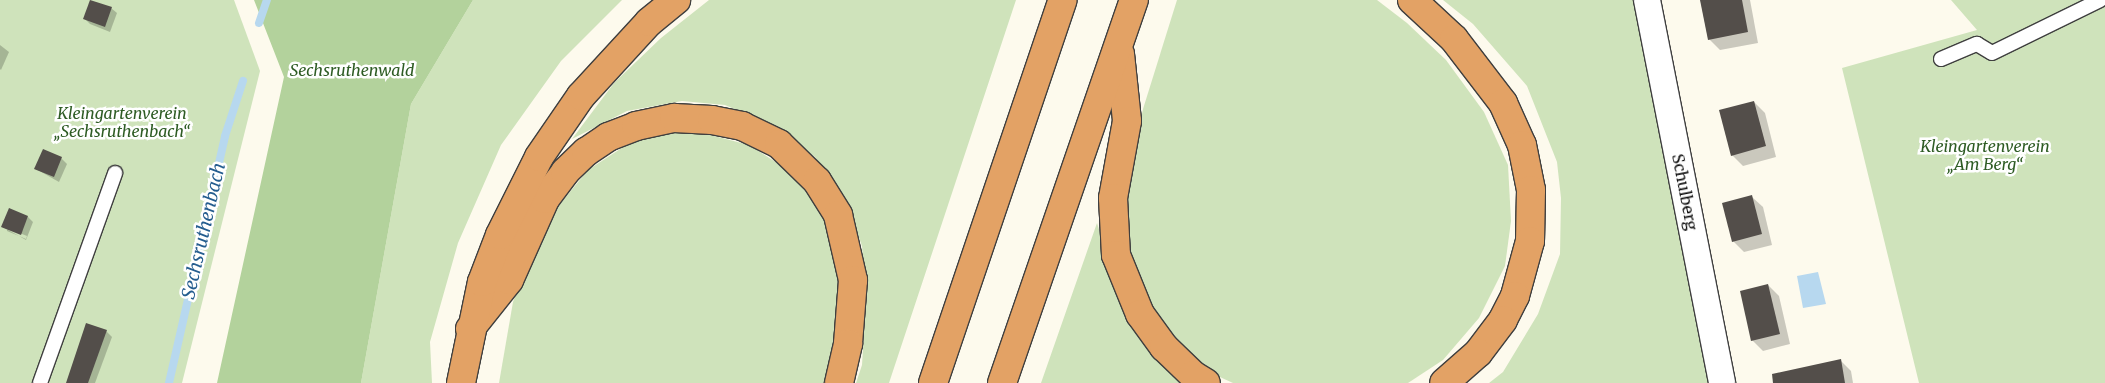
<!DOCTYPE html>
<meta charset="utf-8">
<style>
body{margin:0}
#map{position:relative;width:2105px;height:383px;overflow:hidden;background:#fdfaed;font-family:Merriweather,serif}
div>[style]{position:absolute}
[style*='--x']{left:calc(var(--x)*1px);top:calc(var(--y)*1px);width:calc(var(--w)*1px);rotate:calc(var(--a)*1deg)}
.green>*{inset:0;background:#cfe3bb}
.forest>*{inset:0;background:#b3d29c}
.water>*{inset:0;background:#b7d8ef}
.shadow>*{inset:0;background:#0003}
.stream>*{height:8px;margin:-4px;padding:0 4px;transform-origin:4px;border-radius:4px;background:#b7d8ef}
.building>*{inset:0;background:#534e4a}
.roads{filter:drop-shadow(1px 0 #3f3f3f) drop-shadow(-1px 0 #3f3f3f) drop-shadow(0 1px #3f3f3f) drop-shadow(0 -1px #3f3f3f)}
.service>*{height:14px;margin:-7px;padding:0 7px;transform-origin:7px;border-radius:7px;background:#fff}
.minor>*{height:26px;margin:-13px;padding:0 13px;transform-origin:13px;border-radius:13px;background:#fff}
.motorway>*{height:28px;margin:-14px;padding:0 14px;transform-origin:14px;border-radius:14px;background:#e3a265}
span{translate:-50% -50%;white-space:nowrap;text-align:center;line-height:1.15;-webkit-text-stroke:5px #fff;paint-order:stroke}
.park-label{font-size:16px;color:#2e5c24;font-style:italic}
.street-label{font-size:16px;color:#0c0c0c}
.water-label{font-size:18px;color:#245d8f;font-style:italic}
</style>
<div id="map">
<div class="green">
<div style="clip-path:polygon(0 0,234px 0,260px 71px,182px 383px,0 383px)"></div>
<div style="clip-path:polygon(473px 0,622px 0,561px 61px,501px 145px,458px 243px,430px 342px,432px 383px,361px 383px,411px 104px)"></div>
<div style="clip-path:polygon(709px 0,1016px 0,889px 383px,856px 383px,862px 365px,866px 301px,862px 246px,845px 199px,815px 157px,775px 126px,725px 105px,682px 101px,627px 111px,572px 139px,614px 83px,661px 38px)"></div>
<div style="clip-path:polygon(1177px 0,1377px 0,1407px 23px,1446px 60px,1484px 112px,1508px 165px,1511px 221px,1505px 266px,1479px 318px,1443px 360px,1408px 383px,1233px 383px,1211px 373px,1174px 340px,1145px 299px,1127px 245px,1128px 181px,1143px 109px)"></div>
<div style="clip-path:polygon(1443px 0,1636px 0,1709px 383px,1489px 383px,1503px 372px,1538px 314px,1560px 254px,1561px 198px,1557px 162px,1527px 86px,1473px 24px)"></div>
<div style="clip-path:polygon(1951px 0,2105px 0,2105px 383px,1919px 383px,1842px 68px,1977px 30px)"></div>
<div style="clip-path:polygon(691px 130px,749px 145px,788px 170px,826px 217px,840px 280px,837px 335px,824px 383px,499px 383px,513px 302px,546px 221px,588px 170px,637px 138px)"></div>
<div style="clip-path:polygon(1097px 223px,1126px 316px,1168px 370px,1188px 383px,1041px 383px)"></div>
</div>
<div class="forest">
<div style="clip-path:polygon(254px 0,473px 0,411px 104px,361px 383px,217px 383px,284px 77px)"></div>
</div>
<div class="water">
<div style="clip-path:polygon(1818px 272px,1826px 304px,1803px 308px,1797px 276px)"></div>
</div>
<div class="shadow">
<div style="clip-path:polygon(1701px 0,1750px 0,1758px 43px,1720px 50px,1709px 39px)"></div>
<div style="clip-path:polygon(111px 8px,117px 13px,110px 32px,90px 24px,85px 19px)"></div>
<div style="clip-path:polygon(0 45px,9px 52px,1px 70px,0 69px)"></div>
<div style="clip-path:polygon(1754px 102px,1765px 113px,1776px 157px,1743px 166px,1732px 155px)"></div>
<div style="clip-path:polygon(61px 158px,67px 164px,59px 182px,36px 169px)"></div>
<div style="clip-path:polygon(1752px 197px,1763px 207px,1772px 245px,1744px 252px,1733px 241px)"></div>
<div style="clip-path:polygon(evenodd,28px 217px,33px 222px,26px 240px,3px 227px,28px 217px,7px 228px,27px 236px,26px 239px,7px 231px,7px 228px)"></div>
<div style="clip-path:polygon(1768px 285px,1779px 296px,1790px 344px,1763px 351px,1752px 340px)"></div>
<div style="clip-path:polygon(106px 331px,112px 337px,95px 383px,69px 383px)"></div>
<div style="clip-path:polygon(1840px 360px,1851px 371px,1853px 383px,1797px 383px)"></div>
</div>
<div class="stream">
<div style="--x:259;--y:23;--w:24;--a:-71"></div>
<div style="--x:169;--y:383;--w:253;--a:-77.2"></div>
<div style="--x:225;--y:136;--w:58;--a:-71.9"></div>
</div>
<div class="building">
<div style="clip-path:polygon(90px 0,112px 7px,105px 27px,83px 19px)"></div>
<div style="clip-path:polygon(1700px 0,1742px 0,1748px 32px,1708px 40px)"></div>
<div style="clip-path:polygon(1754px 101px,1766px 146px,1731px 156px,1719px 110px)"></div>
<div style="clip-path:polygon(43px 149px,62px 157px,54px 177px,34px 169px)"></div>
<div style="clip-path:polygon(1752px 195px,1762px 234px,1732px 242px,1722px 203px)"></div>
<div style="clip-path:polygon(9px 208px,28px 216px,21px 235px,1px 227px)"></div>
<div style="clip-path:polygon(1768px 284px,1780px 334px,1751px 341px,1740px 291px)"></div>
<div style="clip-path:polygon(86px 323px,107px 330px,88px 383px,66px 383px)"></div>
<div style="clip-path:polygon(1841px 359px,1845px 383px,1773px 383px,1772px 374px)"></div>
</div>
<div class="roads">
<div class="service">
<div style="--x:1941;--y:59;--w:39;--a:-23"></div>
<div style="--x:1977;--y:44;--w:17;--a:31"></div>
<div style="--x:1992;--y:53;--w:120;--a:-26.1"></div>
<div style="--x:40;--y:383;--w:223;--a:-70.3"></div>
</div>
<div class="minor">
<div style="--x:1647;--y:0;--w:390;--a:78.9"></div>
</div>
<div class="motorway">
<div style="--x:1412;--y:0;--w:57;--a:42.9"></div>
<div style="--x:1454;--y:39;--w:81;--a:52.6"></div>
<div style="--x:1503;--y:103;--w:46;--a:65.7"></div>
<div style="--x:1522;--y:145;--w:46;--a:78.7"></div>
<div style="--x:1531;--y:190;--w:51;--a:91.1"></div>
<div style="--x:1530;--y:241;--w:57;--a:105.3"></div>
<div style="--x:1515;--y:296;--w:27;--a:117"></div>
<div style="--x:1503;--y:320;--w:41;--a:127.1"></div>
<div style="--x:1478;--y:353;--w:45;--a:138.6"></div>
<div style="--x:1120;--y:54;--w:67;--a:84"></div>
<div style="--x:1127;--y:121;--w:78;--a:100.3"></div>
<div style="--x:1113;--y:198;--w:57;--a:87"></div>
<div style="--x:1116;--y:255;--w:64;--a:67.9"></div>
<div style="--x:1140;--y:314;--w:41;--a:54"></div>
<div style="--x:1164;--y:347;--w:40;--a:44"></div>
<div style="--x:1193;--y:375;--w:15;--a:32"></div>
<div style="--x:470;--y:329;--w:63;--a:-51.5"></div>
<div style="--x:509;--y:280;--w:89;--a:-66"></div>
<div style="--x:545;--y:199;--w:34;--a:-53"></div>
<div style="--x:565;--y:172;--w:29;--a:-44"></div>
<div style="--x:586;--y:152;--w:27;--a:-34"></div>
<div style="--x:608;--y:137;--w:30;--a:-21"></div>
<div style="--x:636;--y:126;--w:39;--a:-12"></div>
<div style="--x:674;--y:118;--w:38;--a:3"></div>
<div style="--x:712;--y:120;--w:31;--a:11"></div>
<div style="--x:742;--y:126;--w:41;--a:25.9"></div>
<div style="--x:779;--y:144;--w:53;--a:44.2"></div>
<div style="--x:817;--y:181;--w:40;--a:58"></div>
<div style="--x:838;--y:215;--w:67;--a:77"></div>
<div style="--x:853;--y:280;--w:64;--a:94.5"></div>
<div style="--x:848;--y:344;--w:40;--a:103"></div>
<div style="--x:461;--y:383;--w:103;--a:-78.3"></div>
<div style="--x:482;--y:282;--w:50;--a:-69"></div>
<div style="--x:500;--y:235;--w:87;--a:-63.4"></div>
<div style="--x:539;--y:157;--w:74;--a:-55.5"></div>
<div style="--x:581;--y:96;--w:100;--a:-47.4"></div>
<div style="--x:649;--y:22;--w:35;--a:-39"></div>
<div style="--x:933;--y:383;--w:404;--a:-71.3"></div>
<div style="--x:1002;--y:383;--w:405;--a:-71"></div>
</div>
</div>
<div class="park-label">
<span style="left:352px;top:70px">Sechsruthenwald</span>
<span style="left:122px;top:122px">Kleingartenverein<br>„Sechsruthenbach“</span>
<span style="left:1985px;top:155px">Kleingartenverein<br>„Am Berg“</span>
</div>
<div class="street-label">
<span style="left:1685px;top:192px;rotate:79deg">Schulberg</span>
</div>
<div class="water-label">
<span style="left:204px;top:231px;rotate:-77deg">Sechsruthenbach</span>
</div>
</div>
